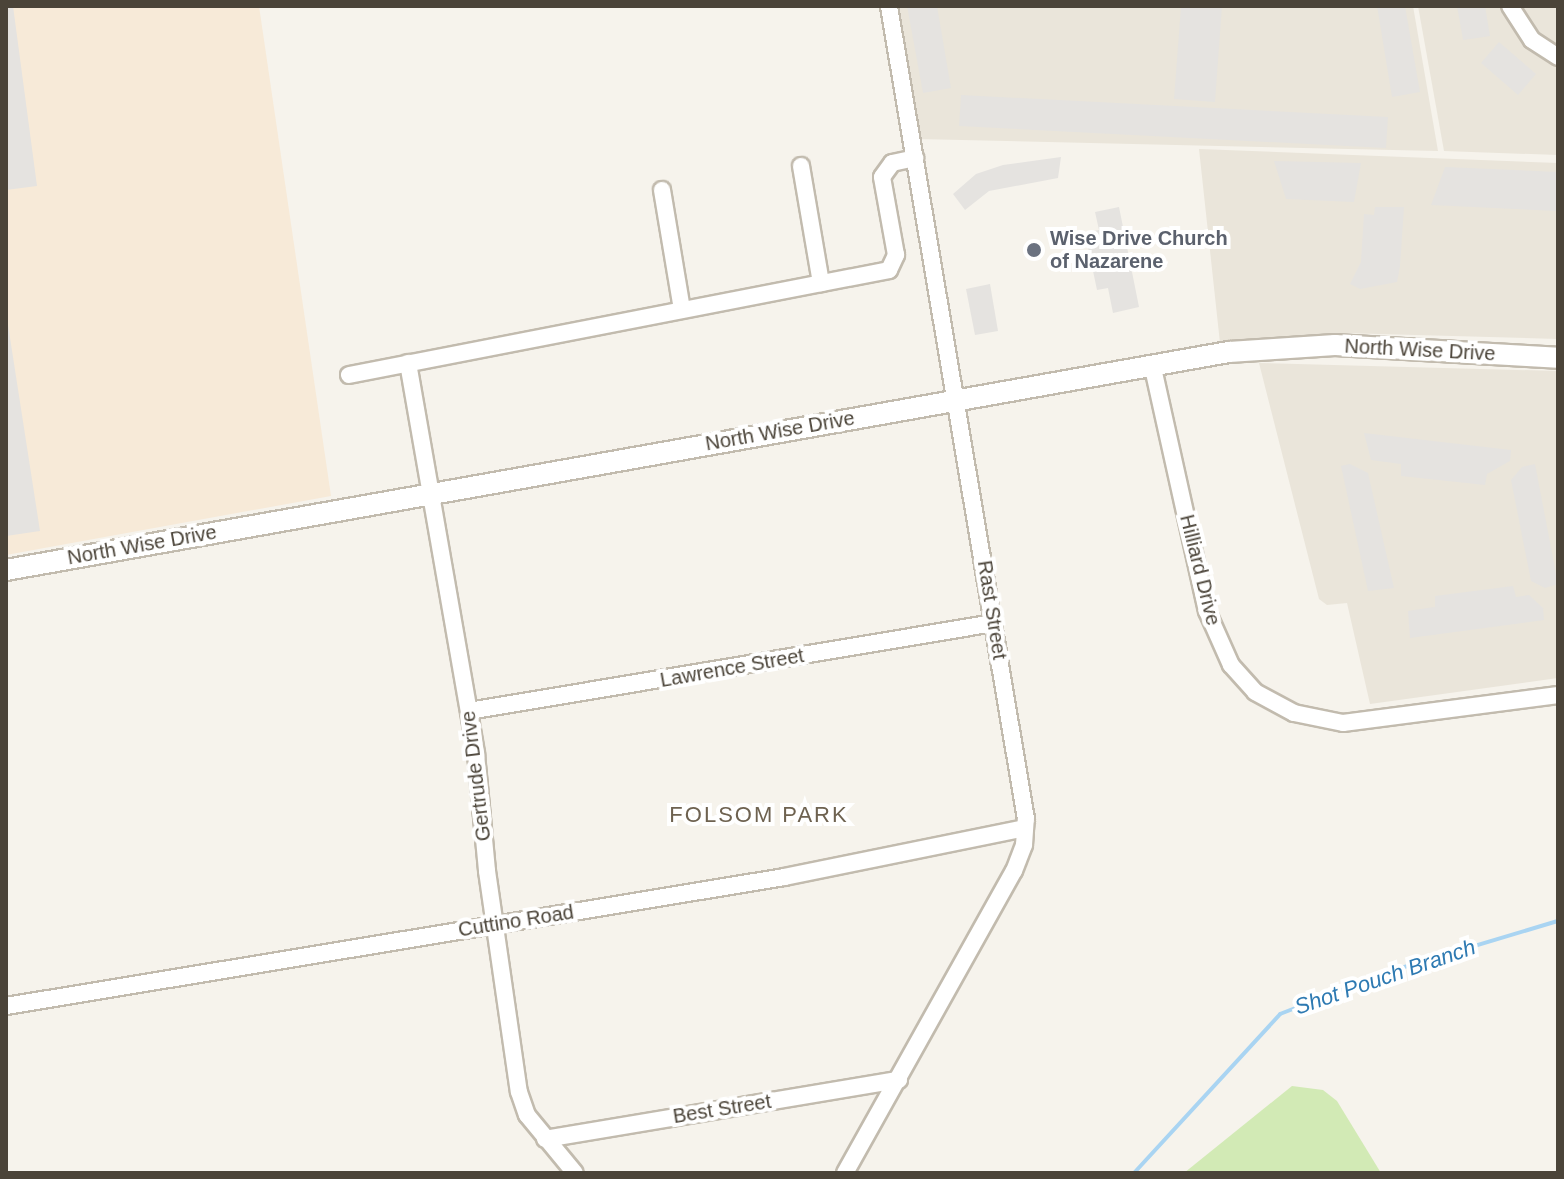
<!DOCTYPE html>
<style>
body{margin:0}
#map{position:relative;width:1564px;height:1179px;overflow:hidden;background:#f6f3ec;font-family:Arial,sans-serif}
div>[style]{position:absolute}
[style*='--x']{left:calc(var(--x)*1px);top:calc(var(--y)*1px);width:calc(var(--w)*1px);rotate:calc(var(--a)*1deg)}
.residential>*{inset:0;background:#eae5da}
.commercial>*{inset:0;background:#f7ead8}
.green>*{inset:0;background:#d2eab5}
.parking>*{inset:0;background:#e5e3e0}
.stream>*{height:4px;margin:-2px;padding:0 2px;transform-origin:2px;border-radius:2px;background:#a9d4f2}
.roads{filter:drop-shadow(2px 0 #c2bbae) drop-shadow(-2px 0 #c2bbae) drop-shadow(0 2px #c2bbae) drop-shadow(0 -2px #c2bbae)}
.minor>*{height:16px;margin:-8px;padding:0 8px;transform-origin:8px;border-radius:8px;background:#fff}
.tertiary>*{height:20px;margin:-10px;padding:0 10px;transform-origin:10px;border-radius:10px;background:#fff}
.dots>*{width:22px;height:22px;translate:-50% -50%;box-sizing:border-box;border:4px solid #fff;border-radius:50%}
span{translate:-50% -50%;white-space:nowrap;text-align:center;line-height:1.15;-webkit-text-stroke:8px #fff;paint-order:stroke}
.worship-label{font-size:20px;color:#5b616d;font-weight:700}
.left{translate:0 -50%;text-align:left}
.street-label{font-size:20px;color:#4b4439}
.neighbourhood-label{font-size:22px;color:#6e6250;letter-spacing:2px}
.water-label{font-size:22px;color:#2e7ab2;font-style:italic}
.frame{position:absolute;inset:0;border:8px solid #4b4439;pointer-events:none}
</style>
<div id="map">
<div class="residential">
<div style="clip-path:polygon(896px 6px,1413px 6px,1438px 151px,917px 139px)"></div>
<div style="clip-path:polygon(1418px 6px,1558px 6px,1558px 155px,1444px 151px)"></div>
<div style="clip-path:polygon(1199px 149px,1558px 163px,1558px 339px,1342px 333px,1220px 343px)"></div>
<div style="clip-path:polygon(1259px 363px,1558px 371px,1558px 678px,1370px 704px,1347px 603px,1327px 605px,1319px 599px)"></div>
</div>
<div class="commercial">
<div style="clip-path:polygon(6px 6px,259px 6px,331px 496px,6px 555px)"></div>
</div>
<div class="green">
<div style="clip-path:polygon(1292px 1086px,1323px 1090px,1337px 1101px,1381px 1173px,1184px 1173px)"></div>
</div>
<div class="parking">
<div style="clip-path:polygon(6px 6px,13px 6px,37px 186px,6px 190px)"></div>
<div style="clip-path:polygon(907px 6px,937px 6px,951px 88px,923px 93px)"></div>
<div style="clip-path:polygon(1181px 6px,1222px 6px,1215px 102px,1174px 99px)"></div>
<div style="clip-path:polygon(1377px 6px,1405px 6px,1420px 92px,1392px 97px)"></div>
<div style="clip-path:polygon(1457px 6px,1485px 6px,1490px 36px,1463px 40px)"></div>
<div style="clip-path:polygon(1499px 42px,1536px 74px,1518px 95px,1481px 63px)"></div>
<div style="clip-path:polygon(961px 95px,1388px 117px,1386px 148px,959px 126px)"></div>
<div style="clip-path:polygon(1061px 157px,1058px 178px,989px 191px,965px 210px,953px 194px,976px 174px,1003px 165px)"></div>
<div style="clip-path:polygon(1274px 161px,1361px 163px,1354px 202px,1286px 199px)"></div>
<div style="clip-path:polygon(1445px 167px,1558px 172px,1558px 211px,1431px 205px)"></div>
<div style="clip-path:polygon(1119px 207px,1139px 307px,1113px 313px,1108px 288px,1097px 290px,1085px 233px,1099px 230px,1095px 212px)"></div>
<div style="clip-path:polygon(1375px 207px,1404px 207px,1400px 266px,1397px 282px,1360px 289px,1350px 284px,1361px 262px,1364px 214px,1374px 215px)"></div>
<div style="clip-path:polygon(990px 284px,998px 331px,975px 335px,966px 289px)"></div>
<div style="clip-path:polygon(6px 312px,40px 531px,6px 536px)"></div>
<div style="clip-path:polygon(1364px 433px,1511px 450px,1510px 461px,1487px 474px,1485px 485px,1401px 476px,1401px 464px,1371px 460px)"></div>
<div style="clip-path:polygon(1350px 464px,1368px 473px,1394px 588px,1368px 591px,1341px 466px)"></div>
<div style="clip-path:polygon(1535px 464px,1558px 584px,1545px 588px,1531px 581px,1511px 480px,1522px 467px)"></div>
<div style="clip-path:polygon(1513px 586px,1516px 597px,1529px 595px,1543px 608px,1544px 620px,1410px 638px,1408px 611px,1435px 607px,1435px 596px)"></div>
</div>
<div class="stream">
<div style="--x:1134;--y:1173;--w:216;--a:-47.4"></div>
<div style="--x:1280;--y:1014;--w:119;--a:-21.2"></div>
<div style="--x:1391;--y:971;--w:174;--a:-16.7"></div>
</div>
<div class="roads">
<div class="minor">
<div style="--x:1510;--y:6;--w:40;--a:57.1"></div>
<div style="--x:1532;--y:40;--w:31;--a:33"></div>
<div style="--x:801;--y:166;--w:119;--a:80.3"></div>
<div style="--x:662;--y:190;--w:121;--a:80.5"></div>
<div style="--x:408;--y:363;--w:397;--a:80.1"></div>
<div style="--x:476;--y:754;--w:118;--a:84.6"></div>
<div style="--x:487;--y:871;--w:223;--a:81.8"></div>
<div style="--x:519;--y:1092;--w:24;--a:71"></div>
<div style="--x:527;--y:1115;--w:75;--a:50.4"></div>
<div style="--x:1153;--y:368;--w:249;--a:77.5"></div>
<div style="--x:1207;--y:611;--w:59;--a:66"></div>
<div style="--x:1231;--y:665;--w:36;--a:48"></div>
<div style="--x:1255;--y:692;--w:44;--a:28.3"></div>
<div style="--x:1294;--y:713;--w:50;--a:11.5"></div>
<div style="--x:1343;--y:723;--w:217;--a:-7.4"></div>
<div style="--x:349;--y:375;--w:550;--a:-11"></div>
<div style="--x:889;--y:270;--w:17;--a:-65"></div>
<div style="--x:896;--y:255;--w:79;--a:-100.2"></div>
<div style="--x:882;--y:177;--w:17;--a:-54"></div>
<div style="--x:892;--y:163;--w:24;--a:-12"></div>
<div style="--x:469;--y:711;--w:532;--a:-9.52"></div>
<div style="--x:6;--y:1006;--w:789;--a:-9.41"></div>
<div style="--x:784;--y:877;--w:245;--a:-11.5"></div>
<div style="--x:545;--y:1139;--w:359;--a:-9.5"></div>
<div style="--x:845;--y:1173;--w:346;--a:-60.8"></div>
<div style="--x:1014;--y:871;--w:28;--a:-69"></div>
<div style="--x:1024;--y:845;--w:26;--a:-86"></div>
<div style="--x:1026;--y:819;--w:824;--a:-99.57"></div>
</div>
<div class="tertiary">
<div style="--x:6;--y:570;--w:1242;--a:-10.11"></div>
<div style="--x:1229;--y:352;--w:106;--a:-3.8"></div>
<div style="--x:1335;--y:345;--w:223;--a:3.3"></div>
</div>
</div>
<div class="dots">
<div style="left:1034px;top:250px;background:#6b7280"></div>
</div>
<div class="worship-label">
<span class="left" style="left:1050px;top:250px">Wise Drive Church<br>of Nazarene</span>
</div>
<div class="street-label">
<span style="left:1420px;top:350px;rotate:3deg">North Wise Drive</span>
<span style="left:780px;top:431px;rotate:-10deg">North Wise Drive</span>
<span style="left:142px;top:545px;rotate:-10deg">North Wise Drive</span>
<span style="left:1200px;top:570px;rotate:76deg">Hilliard Drive</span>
<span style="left:992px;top:610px;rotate:81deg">Rast Street</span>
<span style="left:732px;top:668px;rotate:-10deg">Lawrence Street</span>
<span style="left:476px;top:776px;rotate:-97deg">Gertrude Drive</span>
<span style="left:516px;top:921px;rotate:-9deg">Cuttino Road</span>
<span style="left:722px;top:1109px;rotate:-9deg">Best Street</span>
</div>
<div class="neighbourhood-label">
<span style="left:759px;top:815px">FOLSOM PARK</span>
</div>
<div class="water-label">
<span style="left:1385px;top:977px;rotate:-19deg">Shot Pouch Branch</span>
</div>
<div class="frame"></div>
</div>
